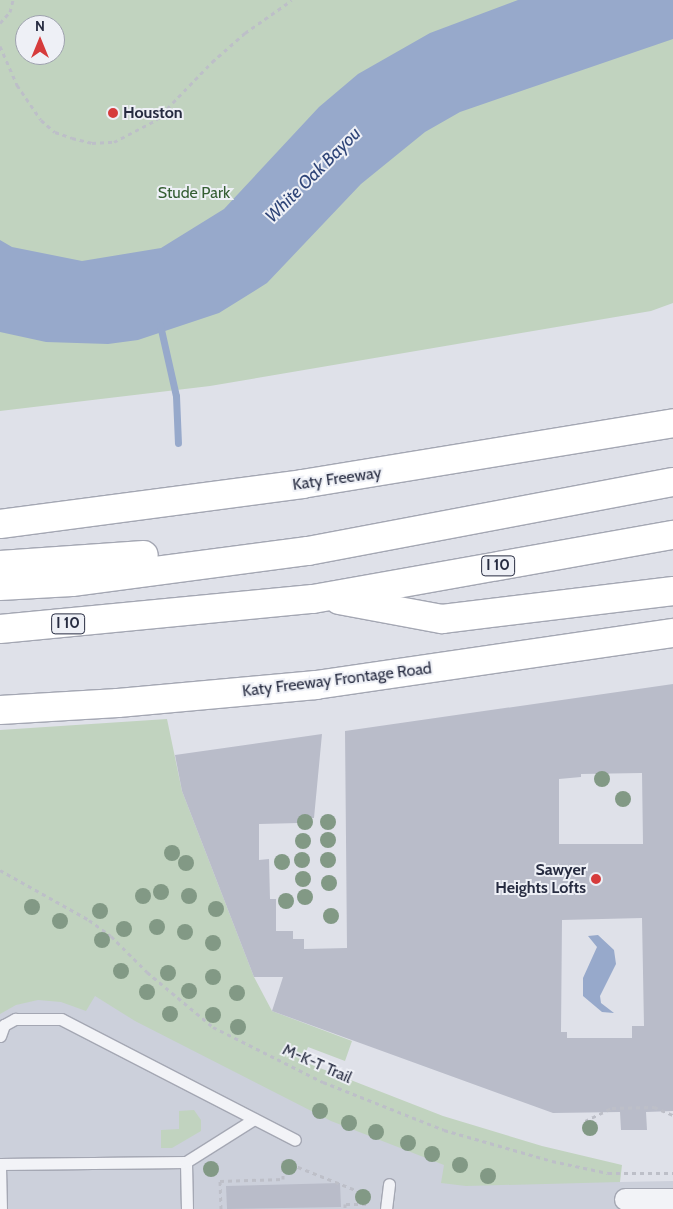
<!DOCTYPE html>
<style>
body{margin:0}
#map{position:relative;width:673px;height:1209px;overflow:hidden;background:#dfe1e9;font-family:Cabin,sans-serif}
div>[style]{position:absolute}
[style*='--x']{left:calc(var(--x)*1px);top:calc(var(--y)*1px);width:calc(var(--w)*1px);rotate:calc(var(--a)*1deg)}
.built>*{inset:0;background:#ccd0db}
.green>*{inset:0;background:#c1d3bf}
.water>*{inset:0;background:#97a9cb}
.stream>*{height:7px;margin:-3.5px;padding:0 3.5px;transform-origin:3.5px;border-radius:3.5px;background:#97a9cb}
.building>*{inset:0;background:#b9bcc9}
.path>*{height:3px;margin-top:-1.5px;transform-origin:0;background:repeating-linear-gradient(90deg,#bdbfc8 0 4px,transparent 0 8px)}
.roads{filter:drop-shadow(1px 0 #a4a7b3) drop-shadow(-1px 0 #a4a7b3) drop-shadow(0 1px #a4a7b3) drop-shadow(0 -1px #a4a7b3)}
.lane>*{height:11px;margin:-5.5px;padding:0 5.5px;transform-origin:5.5px;border-radius:5.5px;background:#f2f3f7}
.street>*{height:21px;margin:-10.5px;padding:0 10.5px;transform-origin:10.5px;border-radius:10.5px;background:#f2f3f7}
.secondary>*{height:28px;margin:-14px;padding:0 14px;transform-origin:14px;border-radius:14px;background:#fff}
.highway>*{height:28px;margin:-14px;padding:0 14px;transform-origin:14px;border-radius:14px;background:#fff}
.trees>*{width:16px;height:16px;margin:-8px;border-radius:50%;background:#829985}
.dots>*{width:14px;height:14px;translate:-50% -50%;box-sizing:border-box;border:2px solid #eef0f6;border-radius:50%}
span{translate:-50% -50%;white-space:nowrap;text-align:center;line-height:1.15;-webkit-text-stroke:4px #eef0f6;paint-order:stroke}
.shield-label span{padding:1px 4px;background:#eef0f6;border:1px solid;border-radius:4px;-webkit-text-stroke-width:0}
.shield-label{font-size:15px;color:#272c41;font-weight:700}
.poi-label{font-size:16px;color:#272c41;font-weight:700}
.left{translate:0 -50%;text-align:left}
.right{translate:-100% -50%;text-align:right}
.park-label{font-size:16px;color:#355e33}
.street-label{font-size:16px;color:#272c41}
.water-label{font-size:18px;color:#2e4477;font-style:italic}
.north{position:absolute;left:15px;top:15px;width:50px;height:50px;box-sizing:border-box;background:#eef0f6;border:1px solid #9ea2ae;border-radius:50%;rotate:0deg;font-size:14px;font-weight:700;line-height:20px;text-align:center;color:#272c41}
.north::after{content:'';display:block;margin:auto;width:18px;height:22px;background:#d63b3c;clip-path:polygon(50% 0,100% 100%,50% 72%,0 100%)}
</style>
<div id="map">
<div class="built">
<div style="clip-path:polygon(0 890px,216px 1042px,620px 1182px,673px 1181px,673px 1209px,0 1209px)"></div>
</div>
<div class="green">
<div style="clip-path:polygon(evenodd,0 0,673px 0,673px 303px,651px 311px,210px 386px,0 411px,0 0,25px 25px,55px 25px,55px 55px,25px 55px,25px 25px)"></div>
<div style="clip-path:polygon(167px 719px,182px 791px,254px 977px,272px 1011px,352px 1041px,345px 1061px,308px 1047px,302px 1061px,443px 1116px,542px 1146px,622px 1165px,620px 1182px,466px 1186px,441px 1183px,444px 1165px,331px 1121px,135px 1021px,95px 996px,86px 1011px,61px 1002px,38px 1000px,16px 1005px,0 1014px,0 730px)"></div>
<div style="clip-path:polygon(194px 1110px,201px 1120px,201px 1131px,172px 1148px,161px 1148px,161px 1130px,179px 1129px,179px 1111px)"></div>
</div>
<div class="water">
<div style="clip-path:polygon(518px 0,673px 0,673px 39px,460px 112px,425px 132px,361px 184px,267px 283px,219px 313px,138px 340px,108px 344px,46px 342px,0 332px,0 240px,12px 247px,82px 261px,161px 248px,224px 209px,319px 107px,358px 74px,430px 33px)"></div>
<div style="clip-path:polygon(598px 935px,614px 950px,616px 964px,600px 996px,601px 1003px,614px 1013px,602px 1012px,583px 996px,583px 978px,597px 947px,588px 936px)"></div>
</div>
<div class="stream">
<div style="--x:160;--y:325;--w:73;--a:77.3"></div>
<div style="--x:176;--y:396;--w:47;--a:87.6"></div>
</div>
<div class="building">
<div style="clip-path:polygon(evenodd,673px 684px,673px 1111px,646px 1112px,647px 1130px,621px 1130px,620px 1112px,553px 1113px,272px 1011px,283px 977px,254px 977px,182px 791px,175px 755px,322px 734px,314px 818px,300px 818px,299px 823px,259px 824px,259px 860px,269px 859px,270px 899px,276px 899px,276px 931px,293px 931px,293px 939px,304px 939px,304px 949px,347px 948px,345px 731px,673px 684px,642px 773px,643px 844px,559px 844px,559px 779px,581px 777px,581px 774px,642px 773px,673px 684px,642px 918px,644px 1026px,632px 1026px,632px 1038px,567px 1038px,567px 1032px,561px 1032px,562px 920px,642px 918px)"></div>
<div style="clip-path:polygon(340px 1183px,341px 1207px,227px 1209px,226px 1186px)"></div>
</div>
<div class="path">
<div style="--x:0;--y:23;--w:15;--a:-48"></div>
<div style="--x:10;--y:12;--w:12;--a:-76"></div>
<div style="--x:0;--y:46;--w:43;--a:66.4"></div>
<div style="--x:17;--y:85;--w:42;--a:55.6"></div>
<div style="--x:41;--y:120;--w:18;--a:41"></div>
<div style="--x:55;--y:132;--w:18;--a:19"></div>
<div style="--x:72;--y:138;--w:21;--a:14"></div>
<div style="--x:92;--y:143;--w:22;--a:-3"></div>
<div style="--x:114;--y:142;--w:47;--a:-27.6"></div>
<div style="--x:156;--y:120;--w:81;--a:-46"></div>
<div style="--x:212;--y:62;--w:44;--a:-41.3"></div>
<div style="--x:245;--y:33;--w:57;--a:-35.1"></div>
<div style="--x:0;--y:870;--w:102;--a:29.3"></div>
<div style="--x:89;--y:920;--w:27;--a:36"></div>
<div style="--x:111;--y:936;--w:51;--a:45"></div>
<div style="--x:147;--y:972;--w:86;--a:39.8"></div>
<div style="--x:213;--y:1027;--w:123;--a:26.6"></div>
<div style="--x:323;--y:1082;--w:130;--a:21.6"></div>
<div style="--x:444;--y:1130;--w:112;--a:16"></div>
<div style="--x:552;--y:1161;--w:57;--a:12.1"></div>
<div style="--x:608;--y:1173;--w:65;--a:0"></div>
<div style="--x:585;--y:1121;--w:30;--a:-26"></div>
<div style="--x:612;--y:1108;--w:42;--a:-1.4"></div>
<div style="--x:654;--y:1107;--w:21;--a:23"></div>
<div style="--x:221;--y:1209;--w:28;--a:-92"></div>
<div style="--x:220;--y:1181;--w:63;--a:-1.8"></div>
<div style="--x:283;--y:1179;--w:18;--a:-90"></div>
<div style="--x:283;--y:1161;--w:86;--a:21.8"></div>
<div style="--x:363;--y:1193;--w:11;--a:75"></div>
<div style="--x:366;--y:1204;--w:21;--a:180"></div>
<div style="--x:345;--y:1204;--w:5;--a:90"></div>
</div>
<div class="roads">
<div class="lane">
<div style="--x:0;--y:1036;--w:12;--a:-70"></div>
<div style="--x:4;--y:1025;--w:13;--a:-29"></div>
<div style="--x:15;--y:1019;--w:46;--a:0"></div>
<div style="--x:61;--y:1019;--w:263;--a:27.3"></div>
<div style="--x:186;--y:1162;--w:47;--a:88.8"></div>
<div style="--x:0;--y:1164;--w:186;--a:-0.6"></div>
<div style="--x:186;--y:1162;--w:80;--a:-32.3"></div>
<div style="--x:0;--y:1166;--w:43;--a:88.7"></div>
<div style="--x:386;--y:1209;--w:25;--a:-83"></div>
</div>
<div class="street">
<div style="--x:625;--y:1199;--w:48;--a:0"></div>
</div>
<div class="secondary">
<div style="--x:0;--y:710;--w:118;--a:-3.4"></div>
<div style="--x:118;--y:703;--w:199;--a:-5.2"></div>
<div style="--x:316;--y:685;--w:361;--a:-8.3"></div>
</div>
<div class="highway">
<div style="--x:0;--y:524;--w:305;--a:-7.5"></div>
<div style="--x:302;--y:484;--w:376;--a:-9.3"></div>
<div style="--x:0;--y:565;--w:144;--a:-4"></div>
<div style="--x:0;--y:586;--w:72;--a:-3.2"></div>
<div style="--x:72;--y:582;--w:238;--a:-7.5"></div>
<div style="--x:308;--y:551;--w:371;--a:-10.7"></div>
<div style="--x:339;--y:600;--w:105;--a:10.5"></div>
<div style="--x:442;--y:619;--w:233;--a:-6.9"></div>
<div style="--x:0;--y:629;--w:314;--a:-5.5"></div>
<div style="--x:313;--y:599;--w:366;--a:-10.1"></div>
</div>
</div>
<div class="trees">
<div style="left:602px;top:779px"></div>
<div style="left:623px;top:799px"></div>
<div style="left:305px;top:822px"></div>
<div style="left:328px;top:822px"></div>
<div style="left:328px;top:840px"></div>
<div style="left:303px;top:841px"></div>
<div style="left:172px;top:853px"></div>
<div style="left:302px;top:860px"></div>
<div style="left:328px;top:860px"></div>
<div style="left:282px;top:862px"></div>
<div style="left:186px;top:863px"></div>
<div style="left:303px;top:879px"></div>
<div style="left:329px;top:883px"></div>
<div style="left:161px;top:892px"></div>
<div style="left:143px;top:896px"></div>
<div style="left:189px;top:896px"></div>
<div style="left:305px;top:897px"></div>
<div style="left:286px;top:901px"></div>
<div style="left:32px;top:907px"></div>
<div style="left:216px;top:909px"></div>
<div style="left:100px;top:911px"></div>
<div style="left:331px;top:916px"></div>
<div style="left:60px;top:921px"></div>
<div style="left:157px;top:927px"></div>
<div style="left:124px;top:929px"></div>
<div style="left:185px;top:932px"></div>
<div style="left:102px;top:940px"></div>
<div style="left:213px;top:943px"></div>
<div style="left:121px;top:971px"></div>
<div style="left:168px;top:973px"></div>
<div style="left:213px;top:977px"></div>
<div style="left:189px;top:991px"></div>
<div style="left:147px;top:992px"></div>
<div style="left:237px;top:993px"></div>
<div style="left:170px;top:1014px"></div>
<div style="left:213px;top:1015px"></div>
<div style="left:238px;top:1027px"></div>
<div style="left:320px;top:1111px"></div>
<div style="left:349px;top:1123px"></div>
<div style="left:590px;top:1128px"></div>
<div style="left:376px;top:1132px"></div>
<div style="left:408px;top:1143px"></div>
<div style="left:432px;top:1154px"></div>
<div style="left:460px;top:1165px"></div>
<div style="left:289px;top:1167px"></div>
<div style="left:211px;top:1169px"></div>
<div style="left:488px;top:1176px"></div>
<div style="left:363px;top:1197px"></div>
</div>
<div class="dots">
<div style="left:113px;top:113px;background:#d63b3c"></div>
<div style="left:596px;top:879px;background:#d63b3c"></div>
</div>
<div class="shield-label">
<span style="left:498px;top:566px">I 10</span>
<span style="left:68px;top:624px">I 10</span>
</div>
<div class="poi-label">
<span class="left" style="left:123px;top:113px">Houston</span>
<span class="right" style="left:586px;top:879px">Sawyer<br>Heights Lofts</span>
</div>
<div class="park-label">
<span style="left:194px;top:193px">Stude Park</span>
</div>
<div class="street-label">
<span style="left:337px;top:479px;rotate:-8deg">Katy Freeway</span>
<span style="left:337px;top:680px;rotate:-7deg">Katy Freeway Frontage Road</span>
<span style="left:317px;top:1064px;rotate:24deg">M-K-T Trail</span>
</div>
<div class="water-label">
<span style="left:313px;top:175px;rotate:-45deg">White Oak Bayou</span>
</div>
<div class="north">N</div>
</div>
